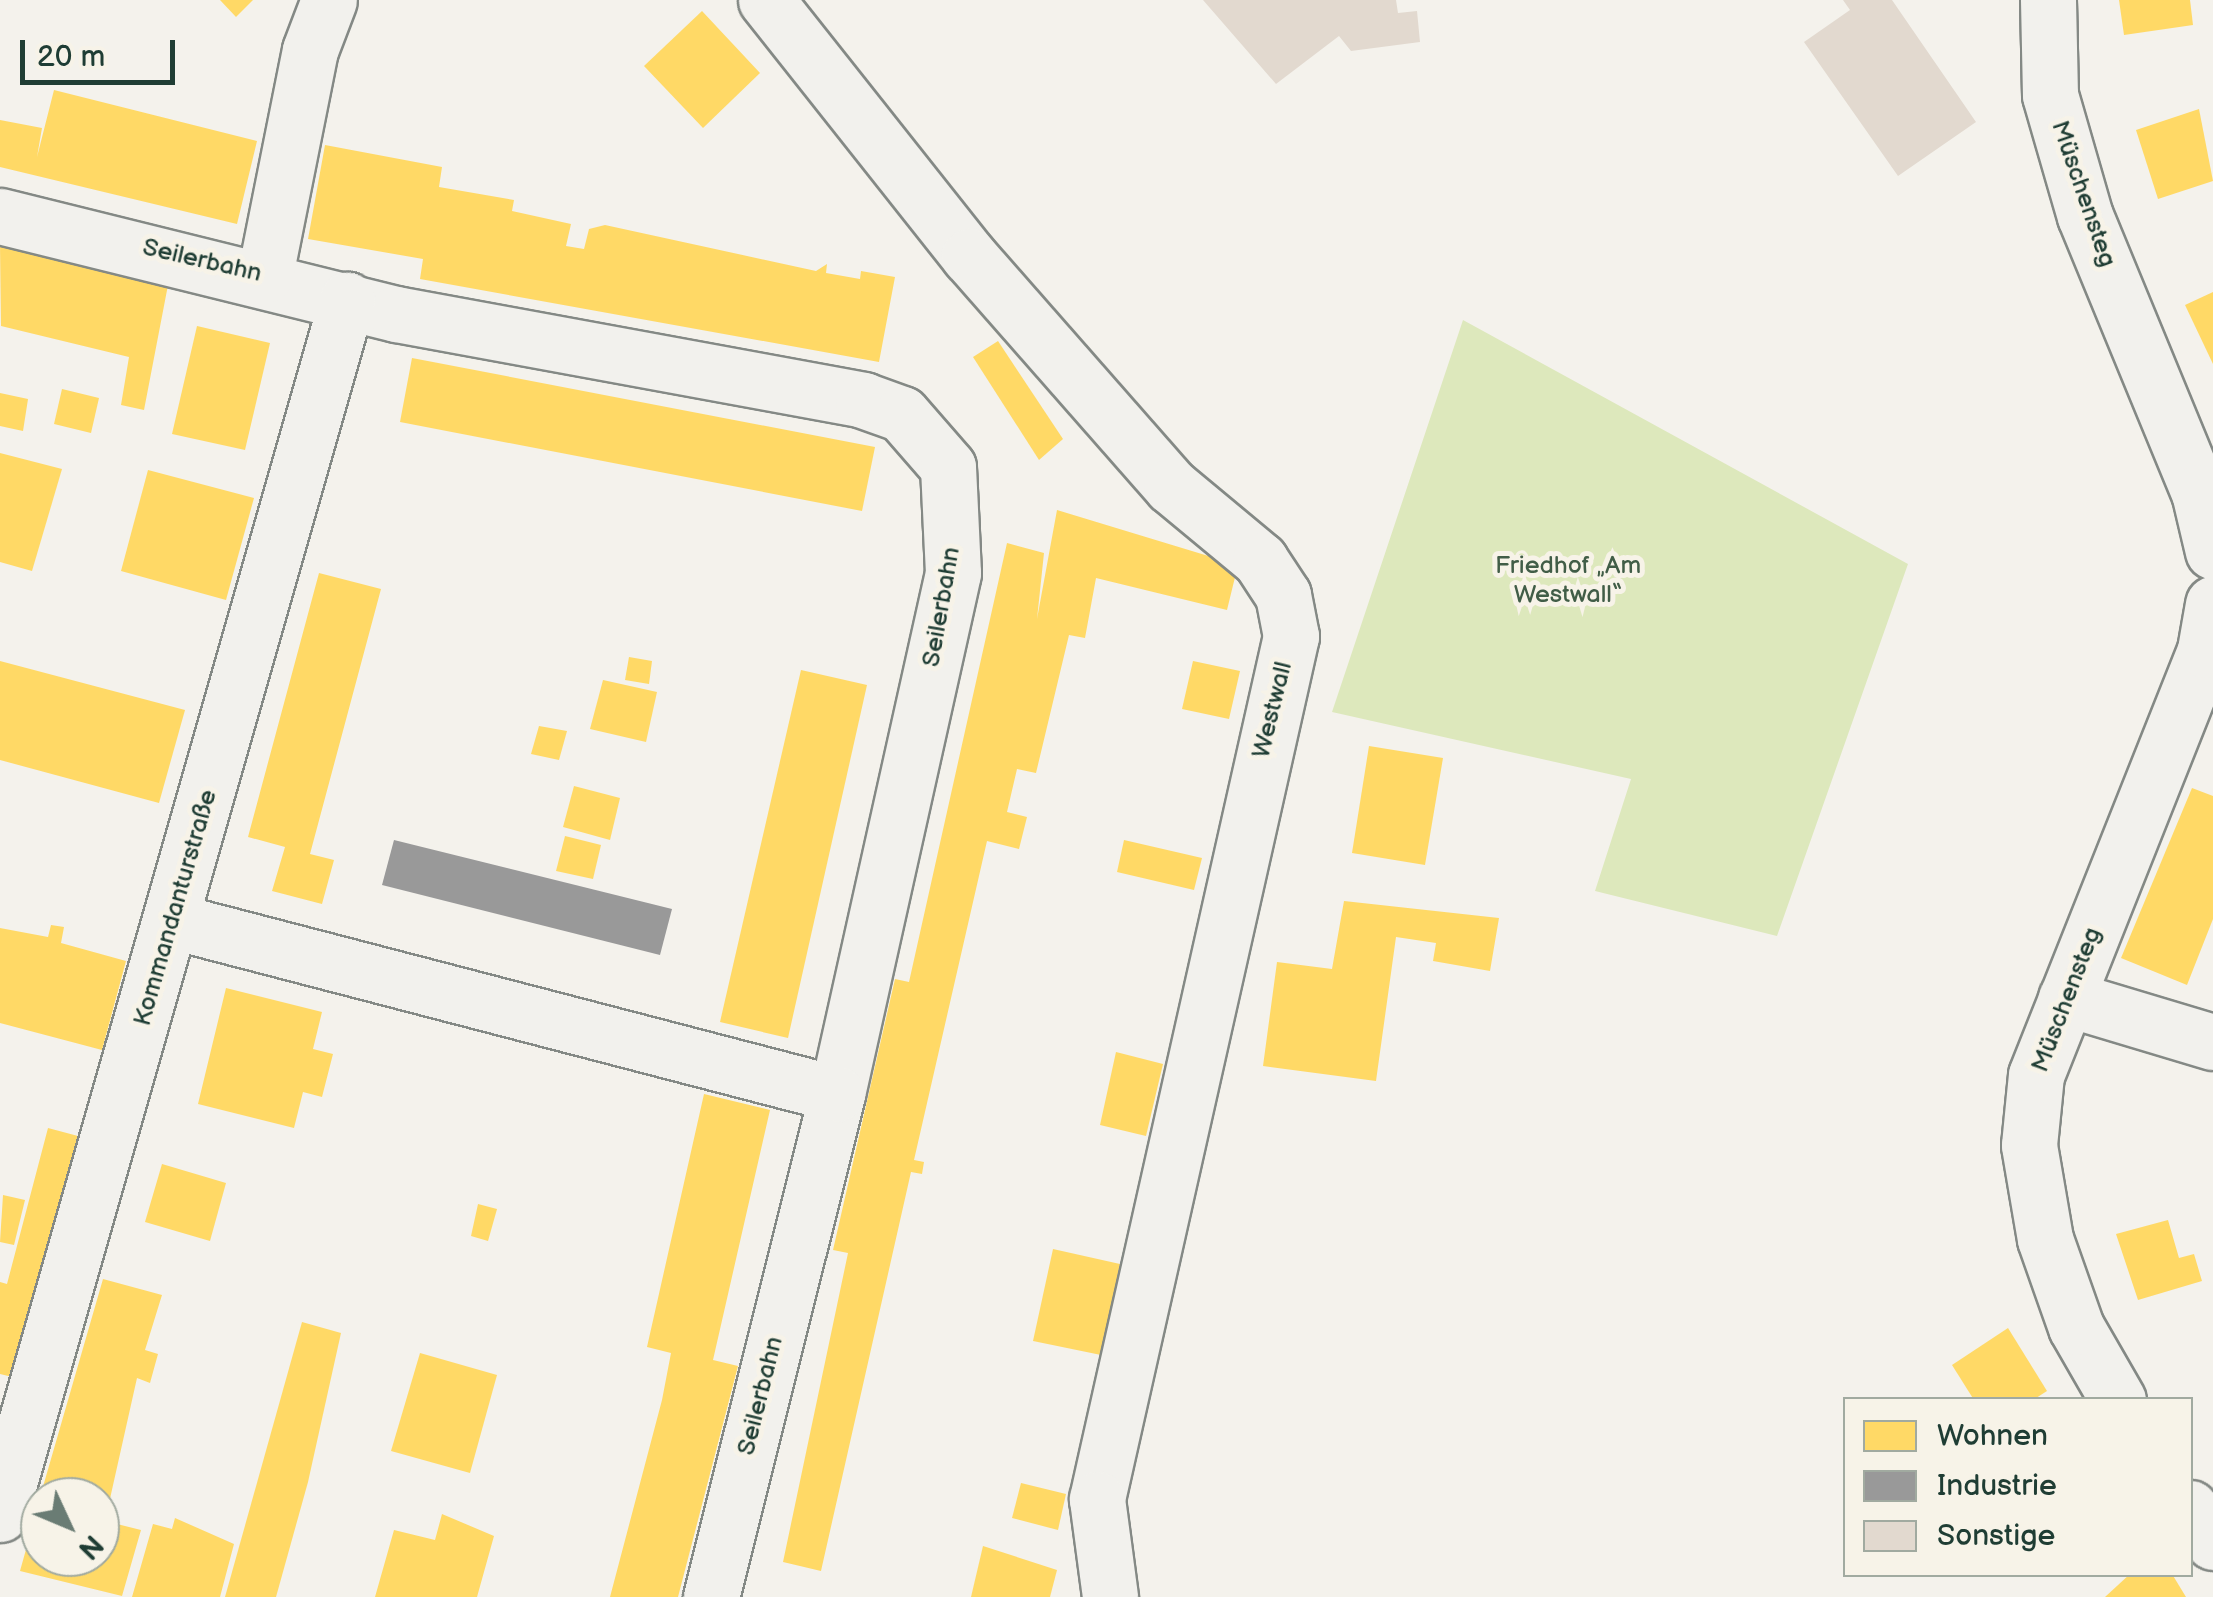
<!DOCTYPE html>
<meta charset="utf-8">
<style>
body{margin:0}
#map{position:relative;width:2213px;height:1597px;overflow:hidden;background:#f4f2ec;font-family:"Balsamiq Sans",sans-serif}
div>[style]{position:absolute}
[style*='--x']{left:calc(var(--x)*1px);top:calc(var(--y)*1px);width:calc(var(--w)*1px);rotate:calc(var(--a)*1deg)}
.green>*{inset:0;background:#dde8bc}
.homes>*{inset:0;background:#ffd966}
.industry>*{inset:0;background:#999}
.building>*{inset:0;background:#e2d9cf}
.roads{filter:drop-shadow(2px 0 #848985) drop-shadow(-2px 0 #848985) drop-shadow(0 2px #848985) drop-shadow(0 -2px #848985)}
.minor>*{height:55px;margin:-27.5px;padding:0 27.5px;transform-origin:27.5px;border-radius:27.5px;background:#f2f1ed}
span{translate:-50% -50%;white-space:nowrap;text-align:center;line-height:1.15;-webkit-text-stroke:10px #f7f3e8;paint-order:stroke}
.street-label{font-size:25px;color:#1f3d34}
.park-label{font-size:25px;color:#415d47}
.legend{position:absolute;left:1843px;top:1397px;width:350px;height:180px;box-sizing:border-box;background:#f7f3e8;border:2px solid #a1aaa0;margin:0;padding:12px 18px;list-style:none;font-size:30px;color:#1f3d34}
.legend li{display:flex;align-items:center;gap:20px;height:50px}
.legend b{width:50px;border:2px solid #a1aaa0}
.north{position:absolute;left:20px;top:1477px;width:100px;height:100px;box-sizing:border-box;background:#f7f3e8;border:2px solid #a1aaa0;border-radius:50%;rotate:134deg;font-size:28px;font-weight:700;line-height:40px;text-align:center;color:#1f3d34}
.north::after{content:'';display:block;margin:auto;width:35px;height:45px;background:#6a7c74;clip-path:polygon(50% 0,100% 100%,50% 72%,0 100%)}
.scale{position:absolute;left:20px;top:40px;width:155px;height:45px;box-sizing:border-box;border:5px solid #1f3d34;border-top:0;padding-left:12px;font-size:30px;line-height:35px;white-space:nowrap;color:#1f3d34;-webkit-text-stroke:8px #f7f3e8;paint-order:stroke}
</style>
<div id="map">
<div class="green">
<div style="clip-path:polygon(1463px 320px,1908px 564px,1777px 936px,1595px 891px,1631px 779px,1332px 712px)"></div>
</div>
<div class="homes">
<div style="clip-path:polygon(220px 0,253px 0,236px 17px)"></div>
<div style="clip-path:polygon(2119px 0,2190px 0,2193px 25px,2124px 35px)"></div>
<div style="clip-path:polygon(702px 11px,760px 73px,703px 128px,644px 66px)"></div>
<div style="clip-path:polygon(54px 90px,257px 141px,237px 224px,0 167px,0 120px,42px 128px,37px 157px)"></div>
<div style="clip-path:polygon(2199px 109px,2213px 181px,2158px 199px,2136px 130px)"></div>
<div style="clip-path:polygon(325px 145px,442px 167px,439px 187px,514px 200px,512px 211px,571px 224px,566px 246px,584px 249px,589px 229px,605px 225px,816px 271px,827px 264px,826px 273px,860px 279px,861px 271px,895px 277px,879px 362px,420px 279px,423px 259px,308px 239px)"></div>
<div style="clip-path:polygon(0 245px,168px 285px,144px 410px,121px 405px,129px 357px,1px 326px)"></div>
<div style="clip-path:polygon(2213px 292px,2213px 364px,2185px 305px)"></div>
<div style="clip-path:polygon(197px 326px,270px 343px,245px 450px,172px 434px)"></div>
<div style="clip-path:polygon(998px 341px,1063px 439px,1039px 460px,973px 357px)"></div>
<div style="clip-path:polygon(412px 358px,875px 447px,862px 511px,400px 422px)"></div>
<div style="clip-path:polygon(62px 389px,99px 398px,91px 433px,54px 424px)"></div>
<div style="clip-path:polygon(0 393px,28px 399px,23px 431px,0 426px)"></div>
<div style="clip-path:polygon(0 453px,62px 469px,32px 571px,0 562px)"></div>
<div style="clip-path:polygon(148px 470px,254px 498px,226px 600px,121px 571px)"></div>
<div style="clip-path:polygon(1057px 510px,1238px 565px,1227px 610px,1096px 578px,1085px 638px,1069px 635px,1036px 773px,1017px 769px,1007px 812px,1027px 817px,1019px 849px,987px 841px,914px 1160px,924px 1162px,922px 1174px,911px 1172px,821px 1571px,783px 1562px,848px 1253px,833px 1250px,895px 979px,909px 982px,1007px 543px,1044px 553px,1037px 619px)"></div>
<div style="clip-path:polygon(319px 573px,381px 589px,310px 854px,334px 860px,322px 904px,272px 891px,285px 847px,248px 837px)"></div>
<div style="clip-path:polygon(629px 657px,652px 661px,649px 684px,625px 680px)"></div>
<div style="clip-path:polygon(0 661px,185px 710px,159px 803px,0 760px)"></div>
<div style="clip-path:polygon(1193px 661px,1240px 671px,1229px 719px,1182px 709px)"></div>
<div style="clip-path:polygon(801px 670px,867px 685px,788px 1038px,720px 1022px)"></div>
<div style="clip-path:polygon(603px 680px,657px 692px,646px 742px,590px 729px)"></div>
<div style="clip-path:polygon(539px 726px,567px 731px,559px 760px,531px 754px)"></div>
<div style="clip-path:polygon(1369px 746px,1443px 758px,1425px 865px,1352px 853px)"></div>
<div style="clip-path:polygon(574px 786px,620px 798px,610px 840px,563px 827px)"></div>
<div style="clip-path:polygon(2192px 788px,2213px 796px,2213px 919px,2187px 985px,2121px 958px)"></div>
<div style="clip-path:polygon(565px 836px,601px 845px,593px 879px,556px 871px)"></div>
<div style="clip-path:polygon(1124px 840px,1202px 858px,1194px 890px,1117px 872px)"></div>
<div style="clip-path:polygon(1344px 901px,1499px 918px,1490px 971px,1433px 961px,1436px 943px,1396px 937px,1376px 1081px,1263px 1066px,1277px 962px,1332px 969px)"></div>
<div style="clip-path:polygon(51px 925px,64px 927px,61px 943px,126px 961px,102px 1050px,0 1023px,0 928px,48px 937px)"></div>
<div style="clip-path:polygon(226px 988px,322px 1012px,313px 1049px,333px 1054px,322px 1097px,303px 1092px,294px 1128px,198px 1104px)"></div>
<div style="clip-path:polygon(1116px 1052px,1163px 1064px,1146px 1136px,1100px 1125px)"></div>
<div style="clip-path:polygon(704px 1094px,770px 1110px,713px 1360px,738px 1366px,678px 1597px,610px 1597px,662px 1400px,671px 1353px,647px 1347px)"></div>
<div style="clip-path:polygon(48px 1128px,93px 1140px,29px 1381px,0 1374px,0 1282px,7px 1284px)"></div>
<div style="clip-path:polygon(162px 1164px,226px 1183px,210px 1241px,145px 1222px)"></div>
<div style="clip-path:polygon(3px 1195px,25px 1200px,14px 1245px,0 1242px)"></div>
<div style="clip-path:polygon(478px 1204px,497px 1209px,488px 1241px,471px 1236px)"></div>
<div style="clip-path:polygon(2168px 1220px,2179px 1258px,2194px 1254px,2202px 1281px,2138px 1300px,2116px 1234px)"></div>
<div style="clip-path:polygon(1053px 1249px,1120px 1264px,1101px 1355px,1033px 1341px)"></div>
<div style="clip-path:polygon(103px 1279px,162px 1295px,145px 1350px,158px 1354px,150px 1383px,137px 1378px,105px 1521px,141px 1530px,122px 1596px,20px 1571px,39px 1503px,40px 1557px,100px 1557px,100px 1497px,40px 1497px)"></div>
<div style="clip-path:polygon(302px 1322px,341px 1333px,308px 1482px,276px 1597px,225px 1597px)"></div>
<div style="clip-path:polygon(2008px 1328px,2047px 1391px,2033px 1400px,1974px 1400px,1952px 1365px)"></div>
<div style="clip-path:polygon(420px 1353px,497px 1375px,470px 1473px,391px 1451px)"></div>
<div style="clip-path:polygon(1021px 1483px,1066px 1494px,1058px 1530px,1012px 1518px)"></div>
<div style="clip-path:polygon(442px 1514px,494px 1536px,477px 1597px,375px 1597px,394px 1530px,435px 1540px)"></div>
<div style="clip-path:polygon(175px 1518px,234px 1544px,220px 1597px,132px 1597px,153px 1524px,172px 1529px)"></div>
<div style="clip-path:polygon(983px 1546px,1057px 1570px,1050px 1597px,971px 1597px)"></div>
<div style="clip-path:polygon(2130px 1574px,2172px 1574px,2186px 1597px,2105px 1597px)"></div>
</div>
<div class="industry">
<div style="clip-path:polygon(394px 840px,672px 909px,660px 955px,382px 885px)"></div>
</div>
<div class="building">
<div style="clip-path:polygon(1203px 0,1396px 0,1398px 13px,1417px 11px,1420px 42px,1351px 51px,1339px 36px,1276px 84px)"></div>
<div style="clip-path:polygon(1843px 0,1892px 0,1976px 122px,1898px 176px,1804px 42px,1850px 10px)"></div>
</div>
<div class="roads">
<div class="minor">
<div style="--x:766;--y:0;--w:327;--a:51.6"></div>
<div style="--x:969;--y:256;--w:306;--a:48.7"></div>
<div style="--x:1171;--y:486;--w:116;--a:39.7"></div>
<div style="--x:1260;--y:560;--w:42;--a:56.7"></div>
<div style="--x:1283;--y:595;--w:42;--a:79"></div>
<div style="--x:1291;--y:636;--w:885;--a:102.67"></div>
<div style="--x:1097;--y:1499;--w:99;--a:82.4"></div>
<div style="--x:2048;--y:0;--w:95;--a:88.8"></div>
<div style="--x:2050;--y:95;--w:126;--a:73.9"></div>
<div style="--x:2085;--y:216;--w:299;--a:67.6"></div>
<div style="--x:2199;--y:492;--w:61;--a:76.7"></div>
<div style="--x:0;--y:216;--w:408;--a:13.9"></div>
<div style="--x:396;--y:314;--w:475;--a:10.4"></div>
<div style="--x:863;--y:400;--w:41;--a:19.7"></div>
<div style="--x:902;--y:414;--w:70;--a:49"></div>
<div style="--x:948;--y:467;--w:106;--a:87.3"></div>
<div style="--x:953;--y:573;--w:534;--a:102.55"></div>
<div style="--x:837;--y:1094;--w:519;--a:104.06"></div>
<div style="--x:265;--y:275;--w:229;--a:-78.7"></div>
<div style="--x:310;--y:50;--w:53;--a:-69.2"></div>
<div style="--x:173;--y:921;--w:686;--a:14.6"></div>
<div style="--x:2066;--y:998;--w:153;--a:16.7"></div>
<div style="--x:2118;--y:1400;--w:84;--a:-119.9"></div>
<div style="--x:2076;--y:1327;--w:93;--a:-109.4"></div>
<div style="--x:2045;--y:1239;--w:95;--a:-99.7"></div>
<div style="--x:2029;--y:1145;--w:70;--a:-84.3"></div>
<div style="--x:2036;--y:1075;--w:457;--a:-68.3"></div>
<div style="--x:2205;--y:650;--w:47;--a:-80.1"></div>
<div style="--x:2190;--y:1508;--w:41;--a:55.9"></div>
<div style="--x:0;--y:1514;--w:1263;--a:-74.05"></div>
</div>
</div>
<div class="street-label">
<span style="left:2083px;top:194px;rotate:71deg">Müschensteg</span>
<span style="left:202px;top:261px;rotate:13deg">Seilerbahn</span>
<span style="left:942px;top:607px;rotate:-80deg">Seilerbahn</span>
<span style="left:1273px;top:710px;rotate:-76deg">Westwall</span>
<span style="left:176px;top:908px;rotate:-74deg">Kommandanturstraße</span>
<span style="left:2067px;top:1000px;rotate:-69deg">Müschensteg</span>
<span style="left:761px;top:1396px;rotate:-76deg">Seilerbahn</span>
</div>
<div class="park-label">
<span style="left:1568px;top:581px">Friedhof „Am<br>Westwall“</span>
</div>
<ul class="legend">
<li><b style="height:28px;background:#ffd966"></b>Wohnen</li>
<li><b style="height:28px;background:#999"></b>Industrie</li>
<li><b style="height:28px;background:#e2d9cf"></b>Sonstige</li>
</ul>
<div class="north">N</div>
<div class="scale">20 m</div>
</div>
